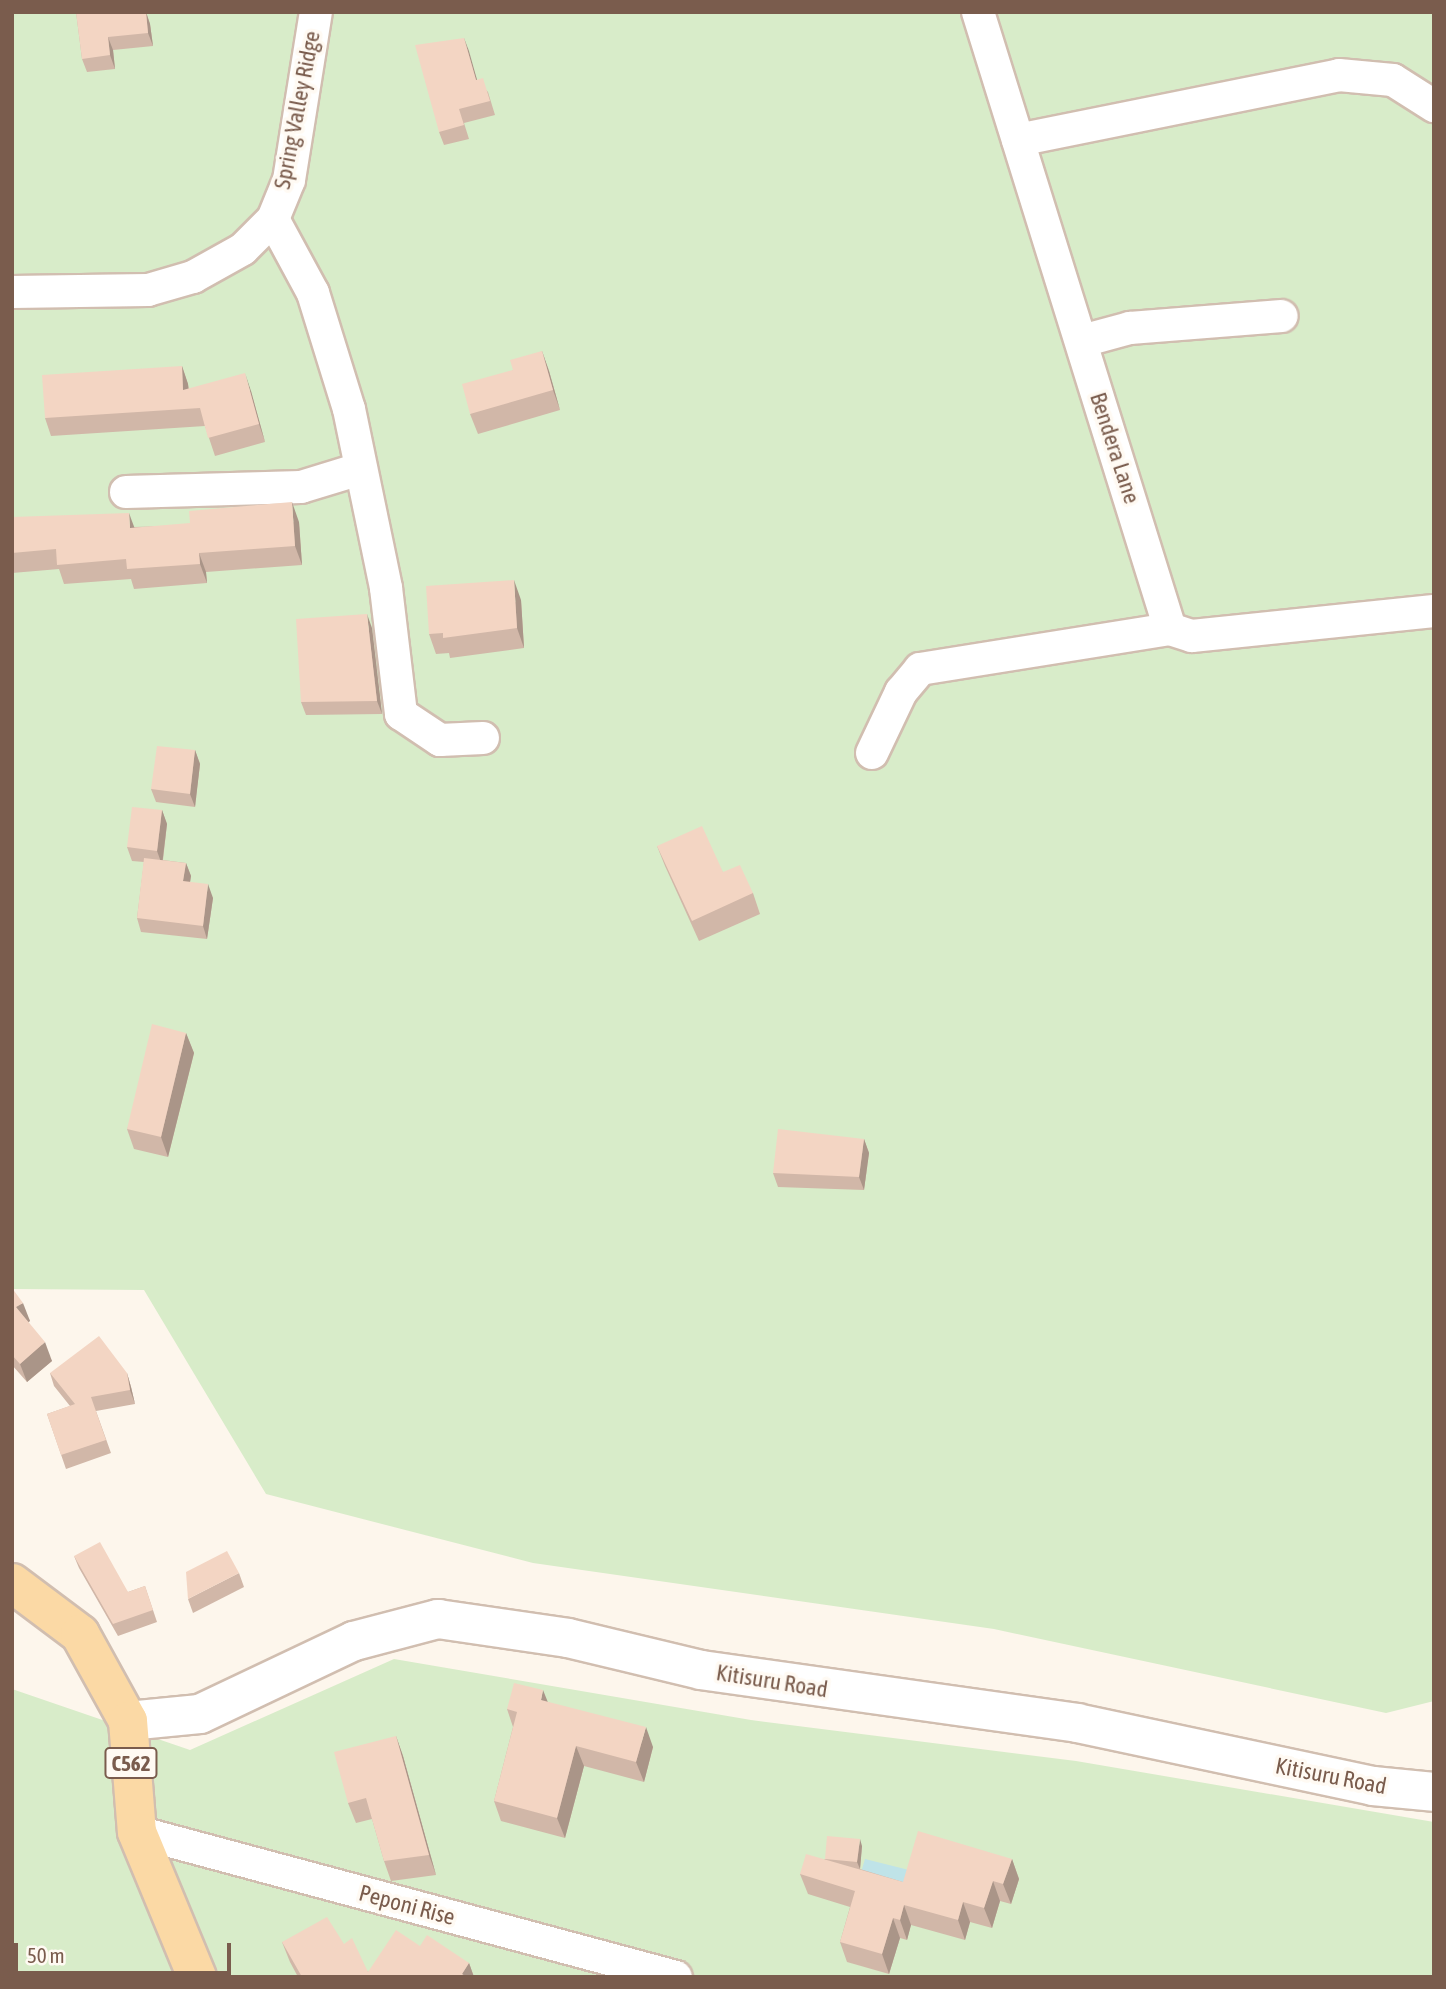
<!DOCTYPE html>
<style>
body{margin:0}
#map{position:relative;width:1446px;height:1989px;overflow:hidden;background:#fdf6ec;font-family:"Asap Condensed",sans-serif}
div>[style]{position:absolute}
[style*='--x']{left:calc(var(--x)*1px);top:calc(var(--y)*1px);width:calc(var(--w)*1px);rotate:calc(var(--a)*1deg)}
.green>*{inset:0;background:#d8ecc9}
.water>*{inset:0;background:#bfe3e8}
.roads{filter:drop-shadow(2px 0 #d1beb0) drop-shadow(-2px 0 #d1beb0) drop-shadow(0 2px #d1beb0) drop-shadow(0 -2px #d1beb0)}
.street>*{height:32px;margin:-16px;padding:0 16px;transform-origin:16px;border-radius:16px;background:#fff}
.secondary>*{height:38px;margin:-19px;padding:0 19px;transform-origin:19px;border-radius:19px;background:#fff}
.primary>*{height:38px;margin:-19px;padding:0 19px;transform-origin:19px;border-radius:19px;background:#fbd9a5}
.wall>*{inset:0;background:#d1b7a8}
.shaded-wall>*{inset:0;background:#aa9588}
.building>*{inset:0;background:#f3d5c3}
span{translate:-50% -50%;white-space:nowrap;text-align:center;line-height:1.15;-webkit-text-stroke:7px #fffaf3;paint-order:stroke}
.shield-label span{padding:2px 5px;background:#fffaf3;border:2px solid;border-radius:5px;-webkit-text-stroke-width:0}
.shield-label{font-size:21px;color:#7a5c4d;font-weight:700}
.street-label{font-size:23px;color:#7a5c4d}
.frame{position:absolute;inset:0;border:14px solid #7a5c4d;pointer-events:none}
.scale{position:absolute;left:14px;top:1943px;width:217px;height:32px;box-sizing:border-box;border:4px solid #7a5c4d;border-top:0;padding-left:9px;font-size:21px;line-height:24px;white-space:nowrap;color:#7a5c4d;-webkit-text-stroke:5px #fffaf3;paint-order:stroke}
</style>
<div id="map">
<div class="green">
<div style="clip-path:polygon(12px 12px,1434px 12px,1434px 1701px,1386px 1713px,994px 1629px,533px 1563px,266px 1494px,144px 1290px,12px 1289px)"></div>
<div style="clip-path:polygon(394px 1659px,751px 1720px,1076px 1761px,1434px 1822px,1434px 1977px,12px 1977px,12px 1689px,190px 1750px)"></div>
</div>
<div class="water">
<div style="clip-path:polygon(865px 1859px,909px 1870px,902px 1892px,859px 1879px)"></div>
</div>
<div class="roads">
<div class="street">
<div style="--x:978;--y:12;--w:646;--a:72.71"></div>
<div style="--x:1170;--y:629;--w:23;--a:18"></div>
<div style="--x:1192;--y:636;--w:243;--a:-5.9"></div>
<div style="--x:1018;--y:140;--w:328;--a:-11.4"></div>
<div style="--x:1339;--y:75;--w:54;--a:5.3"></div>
<div style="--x:1393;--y:80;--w:49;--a:32.4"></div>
<div style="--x:273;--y:219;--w:84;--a:61.6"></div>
<div style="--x:313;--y:293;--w:121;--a:72.8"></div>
<div style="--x:349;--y:409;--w:183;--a:78.3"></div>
<div style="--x:386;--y:588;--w:127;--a:83.2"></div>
<div style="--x:401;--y:714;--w:47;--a:33.7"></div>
<div style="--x:440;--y:740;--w:43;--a:-2.7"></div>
<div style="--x:12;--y:292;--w:136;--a:-0.8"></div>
<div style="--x:148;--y:290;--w:47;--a:-16.1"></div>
<div style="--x:193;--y:277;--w:57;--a:-29.2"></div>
<div style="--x:243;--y:249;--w:42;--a:-45"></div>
<div style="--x:273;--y:219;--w:42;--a:-67.7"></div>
<div style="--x:289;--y:180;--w:170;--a:-80.9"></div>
<div style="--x:1082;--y:341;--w:50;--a:-15.2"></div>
<div style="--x:1130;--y:328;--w:152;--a:-4.5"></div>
<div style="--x:126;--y:492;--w:175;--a:-1.6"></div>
<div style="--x:301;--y:487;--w:62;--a:-17"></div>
<div style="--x:872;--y:753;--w:68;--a:-64.6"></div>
<div style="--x:901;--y:692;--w:30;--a:-50"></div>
<div style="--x:920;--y:669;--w:253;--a:-9.1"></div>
<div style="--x:137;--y:1832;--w:558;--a:15.06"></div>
</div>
<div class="secondary">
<div style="--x:128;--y:1721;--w:72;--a:-5.6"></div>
<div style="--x:200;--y:1714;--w:170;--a:-25.4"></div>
<div style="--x:354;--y:1641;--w:87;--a:-14.7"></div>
<div style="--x:438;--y:1619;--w:131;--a:8.3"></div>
<div style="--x:568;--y:1638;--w:137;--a:13.5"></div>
<div style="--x:701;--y:1670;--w:380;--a:8"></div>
<div style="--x:1077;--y:1723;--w:303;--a:12"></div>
<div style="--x:1373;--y:1786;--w:61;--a:5.6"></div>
</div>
<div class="primary">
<div style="--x:12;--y:1583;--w:85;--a:36.9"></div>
<div style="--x:80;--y:1634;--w:99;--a:61.1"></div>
<div style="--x:128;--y:1721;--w:111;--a:85.4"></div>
<div style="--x:137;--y:1832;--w:157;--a:67.5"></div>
</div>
</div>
<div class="wall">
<div style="clip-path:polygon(76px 12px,109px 12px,109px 14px,126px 12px,146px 12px,150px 24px,153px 46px,113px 50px,115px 69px,87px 72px,82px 59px)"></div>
<div style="clip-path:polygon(464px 38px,477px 80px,488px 92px,495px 115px,464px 123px,469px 139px,444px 145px,439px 132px)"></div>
<div style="clip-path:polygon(542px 351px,549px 371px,560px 410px,478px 434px,470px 414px,513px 370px)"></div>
<div style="clip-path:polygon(182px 366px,188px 384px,189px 389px,251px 391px,265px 442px,215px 456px,205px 426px,51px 436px,45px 418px)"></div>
<div style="clip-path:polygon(12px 517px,134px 527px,299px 522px,302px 565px,206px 572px,207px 583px,134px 589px,131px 579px,64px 584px,59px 569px,12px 573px)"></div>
<div style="clip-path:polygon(521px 600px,524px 648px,450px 658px,449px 653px,436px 654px,429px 634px)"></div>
<div style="clip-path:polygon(372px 628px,382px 714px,306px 715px,301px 702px)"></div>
<div style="clip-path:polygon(195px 750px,200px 764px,195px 807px,156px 802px,151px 789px)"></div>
<div style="clip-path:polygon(162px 810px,167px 824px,163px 860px,186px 863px,191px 876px,190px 882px,213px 898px,207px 939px,141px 932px,137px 918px,144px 862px,132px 861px,127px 847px)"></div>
<div style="clip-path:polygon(657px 846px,723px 872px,753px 893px,760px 914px,699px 941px,665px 866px)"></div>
<div style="clip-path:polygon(186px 1033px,194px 1053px,168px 1157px,134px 1149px,127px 1129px)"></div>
<div style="clip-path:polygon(864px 1139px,869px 1153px,864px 1190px,778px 1187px,773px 1173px)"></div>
<div style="clip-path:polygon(12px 1288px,30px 1321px,28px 1322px,52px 1361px,27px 1382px,12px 1365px)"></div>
<div style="clip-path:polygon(50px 1373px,127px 1373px,131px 1387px,135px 1404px,96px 1411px,111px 1453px,66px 1469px,47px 1414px,70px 1406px,54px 1386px)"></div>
<div style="clip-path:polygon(74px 1556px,128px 1592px,145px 1586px,157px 1622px,118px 1636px,79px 1568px)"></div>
<div style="clip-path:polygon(239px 1573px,244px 1587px,193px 1613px,188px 1599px)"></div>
<div style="clip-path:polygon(548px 1702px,653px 1747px,644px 1782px,584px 1766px,565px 1838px,501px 1821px,494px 1801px,513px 1727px,507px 1709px)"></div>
<div style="clip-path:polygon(396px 1736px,403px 1756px,436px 1875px,391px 1881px,384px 1861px,372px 1819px,356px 1823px,348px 1803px)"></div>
<div style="clip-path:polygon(862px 1846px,860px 1869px,903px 1882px,1012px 1859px,1019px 1879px,1011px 1904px,1000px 1901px,992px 1928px,970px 1922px,965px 1940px,911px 1925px,907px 1940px,900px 1938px,889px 1974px,847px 1962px,840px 1942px,850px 1907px,808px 1894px,800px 1874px,825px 1859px)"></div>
<div style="clip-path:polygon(282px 1942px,344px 1944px,368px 1972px,420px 1946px,469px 1963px,474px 1977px,298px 1977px,290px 1962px)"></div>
</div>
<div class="shaded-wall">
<div style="clip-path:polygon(146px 12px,150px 24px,153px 46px,148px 33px)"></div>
<div style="clip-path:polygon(108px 37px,113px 50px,115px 69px,110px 55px)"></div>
<div style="clip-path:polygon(464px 38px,469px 51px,481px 94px,476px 80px)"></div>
<div style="clip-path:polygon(542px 351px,549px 371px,560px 410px,553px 390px)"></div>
<div style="clip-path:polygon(182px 366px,188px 384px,190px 408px,183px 390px)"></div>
<div style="clip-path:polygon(245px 373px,251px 391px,265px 442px,259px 424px)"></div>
<div style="clip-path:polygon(292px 502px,299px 522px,302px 565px,295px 546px)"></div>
<div style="clip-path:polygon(129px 513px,136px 532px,130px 528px)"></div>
<div style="clip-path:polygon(199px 553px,206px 572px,207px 583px,200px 564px)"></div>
<div style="clip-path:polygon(514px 580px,521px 600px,524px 648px,517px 628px)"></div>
<div style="clip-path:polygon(367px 614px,372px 628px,382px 714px,377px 701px)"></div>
<div style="clip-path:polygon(195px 750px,200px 764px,195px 807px,190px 794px)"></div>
<div style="clip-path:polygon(162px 810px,167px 824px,162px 865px,157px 851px)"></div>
<div style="clip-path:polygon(186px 863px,191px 876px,188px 895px,183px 881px)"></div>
<div style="clip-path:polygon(208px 884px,213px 898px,207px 939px,203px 926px)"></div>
<div style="clip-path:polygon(186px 1033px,194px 1053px,168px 1157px,161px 1137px)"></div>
<div style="clip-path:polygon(864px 1139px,869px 1153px,864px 1190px,859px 1177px)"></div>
<div style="clip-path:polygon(23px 1303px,30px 1321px,23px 1326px,16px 1307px)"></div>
<div style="clip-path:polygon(45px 1342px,52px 1361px,27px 1382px,20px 1364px)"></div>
<div style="clip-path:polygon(127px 1373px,131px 1387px,135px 1404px,130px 1390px)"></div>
<div style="clip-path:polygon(543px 1690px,551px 1710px,541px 1700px)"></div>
<div style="clip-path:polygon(646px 1727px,653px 1747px,644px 1782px,636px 1762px)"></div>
<div style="clip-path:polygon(396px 1736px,403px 1756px,436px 1875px,429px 1855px)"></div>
<div style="clip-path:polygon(576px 1746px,584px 1766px,565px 1838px,557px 1818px)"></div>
<div style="clip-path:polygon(860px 1839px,862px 1846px,860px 1869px,857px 1862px)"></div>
<div style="clip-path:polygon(1012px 1859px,1019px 1879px,1011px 1904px,1003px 1884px)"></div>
<div style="clip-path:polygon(993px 1881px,1000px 1901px,992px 1928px,984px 1908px)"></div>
<div style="clip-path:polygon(963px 1902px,970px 1922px,965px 1940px,958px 1920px)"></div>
<div style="clip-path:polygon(904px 1905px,911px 1925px,907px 1940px,900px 1920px)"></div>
<div style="clip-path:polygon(893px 1918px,900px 1938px,889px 1974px,882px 1954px)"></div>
<div style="clip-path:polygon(469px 1963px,474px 1977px,463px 1977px,462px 1974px)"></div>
</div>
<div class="building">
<div style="clip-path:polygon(76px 12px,106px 12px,106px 14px,126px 12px,146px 12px,148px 33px,108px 37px,110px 55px,82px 59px)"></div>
<div style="clip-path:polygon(464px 38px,476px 80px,483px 78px,490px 101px,459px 109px,464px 125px,439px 132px,415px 45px)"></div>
<div style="clip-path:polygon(542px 351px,553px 390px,470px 414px,462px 384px,513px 370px,510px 360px)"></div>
<div style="clip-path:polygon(182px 366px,183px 390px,245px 373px,259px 424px,208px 438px,200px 408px,45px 418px,42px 375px)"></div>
<div style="clip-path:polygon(292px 502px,295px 546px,199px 553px,200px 564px,127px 569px,126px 559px,57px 565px,56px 549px,12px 553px,12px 517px,129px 513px,130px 528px,190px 523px,189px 511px)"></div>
<div style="clip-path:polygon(514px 580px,517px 628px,443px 638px,443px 633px,429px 634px,426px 586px)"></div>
<div style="clip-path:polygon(367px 614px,377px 701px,301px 702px,296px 619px)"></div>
<div style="clip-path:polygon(157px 746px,195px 750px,190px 794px,151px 789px)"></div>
<div style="clip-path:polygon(132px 807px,162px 810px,157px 851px,127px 847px)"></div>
<div style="clip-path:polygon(702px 826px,723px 872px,740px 865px,753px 893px,692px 921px,657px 846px)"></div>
<div style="clip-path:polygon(144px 858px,186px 863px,183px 881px,208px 884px,203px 926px,137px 918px)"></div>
<div style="clip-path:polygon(152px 1024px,186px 1033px,161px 1137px,127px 1129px)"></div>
<div style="clip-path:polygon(778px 1129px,864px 1139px,859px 1177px,773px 1173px)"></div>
<div style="clip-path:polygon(12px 1288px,23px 1303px,16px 1307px,45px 1342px,20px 1364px,12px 1355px)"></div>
<div style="clip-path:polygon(99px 1336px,127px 1373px,130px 1390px,91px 1397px,106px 1440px,61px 1455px,47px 1414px,75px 1404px,50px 1373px)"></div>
<div style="clip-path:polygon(100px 1542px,128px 1592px,145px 1586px,153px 1610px,113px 1624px,74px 1556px)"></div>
<div style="clip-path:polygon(227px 1551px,239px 1573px,188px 1599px,186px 1572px)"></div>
<div style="clip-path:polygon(514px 1683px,543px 1690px,541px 1700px,646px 1727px,636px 1762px,576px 1746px,557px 1818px,494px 1801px,517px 1712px,507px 1709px)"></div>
<div style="clip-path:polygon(396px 1736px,429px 1855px,384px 1861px,366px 1798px,348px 1803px,334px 1752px)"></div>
<div style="clip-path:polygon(918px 1831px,1012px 1859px,1003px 1884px,993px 1881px,984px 1908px,963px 1902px,958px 1920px,904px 1905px,900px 1920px,893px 1918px,882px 1954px,840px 1942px,855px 1891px,800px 1874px,806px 1854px,903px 1882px)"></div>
<div style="clip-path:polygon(827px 1836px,860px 1839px,857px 1862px,825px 1859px)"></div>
<div style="clip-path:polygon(327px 1917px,344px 1944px,352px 1938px,368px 1972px,396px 1930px,420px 1946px,427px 1935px,469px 1963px,462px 1974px,467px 1977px,302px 1977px,282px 1942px)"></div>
</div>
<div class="shield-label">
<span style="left:131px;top:1763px">C562</span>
</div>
<div class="street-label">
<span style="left:297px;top:110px;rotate:-79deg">Spring Valley Ridge</span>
<span style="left:1115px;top:448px;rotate:72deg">Bendera Lane</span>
<span style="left:772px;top:1681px;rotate:9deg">Kitisuru Road</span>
<span style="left:1331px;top:1776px;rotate:11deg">Kitisuru Road</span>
<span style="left:407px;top:1905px;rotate:15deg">Peponi Rise</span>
</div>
<div class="frame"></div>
<div class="scale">50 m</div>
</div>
